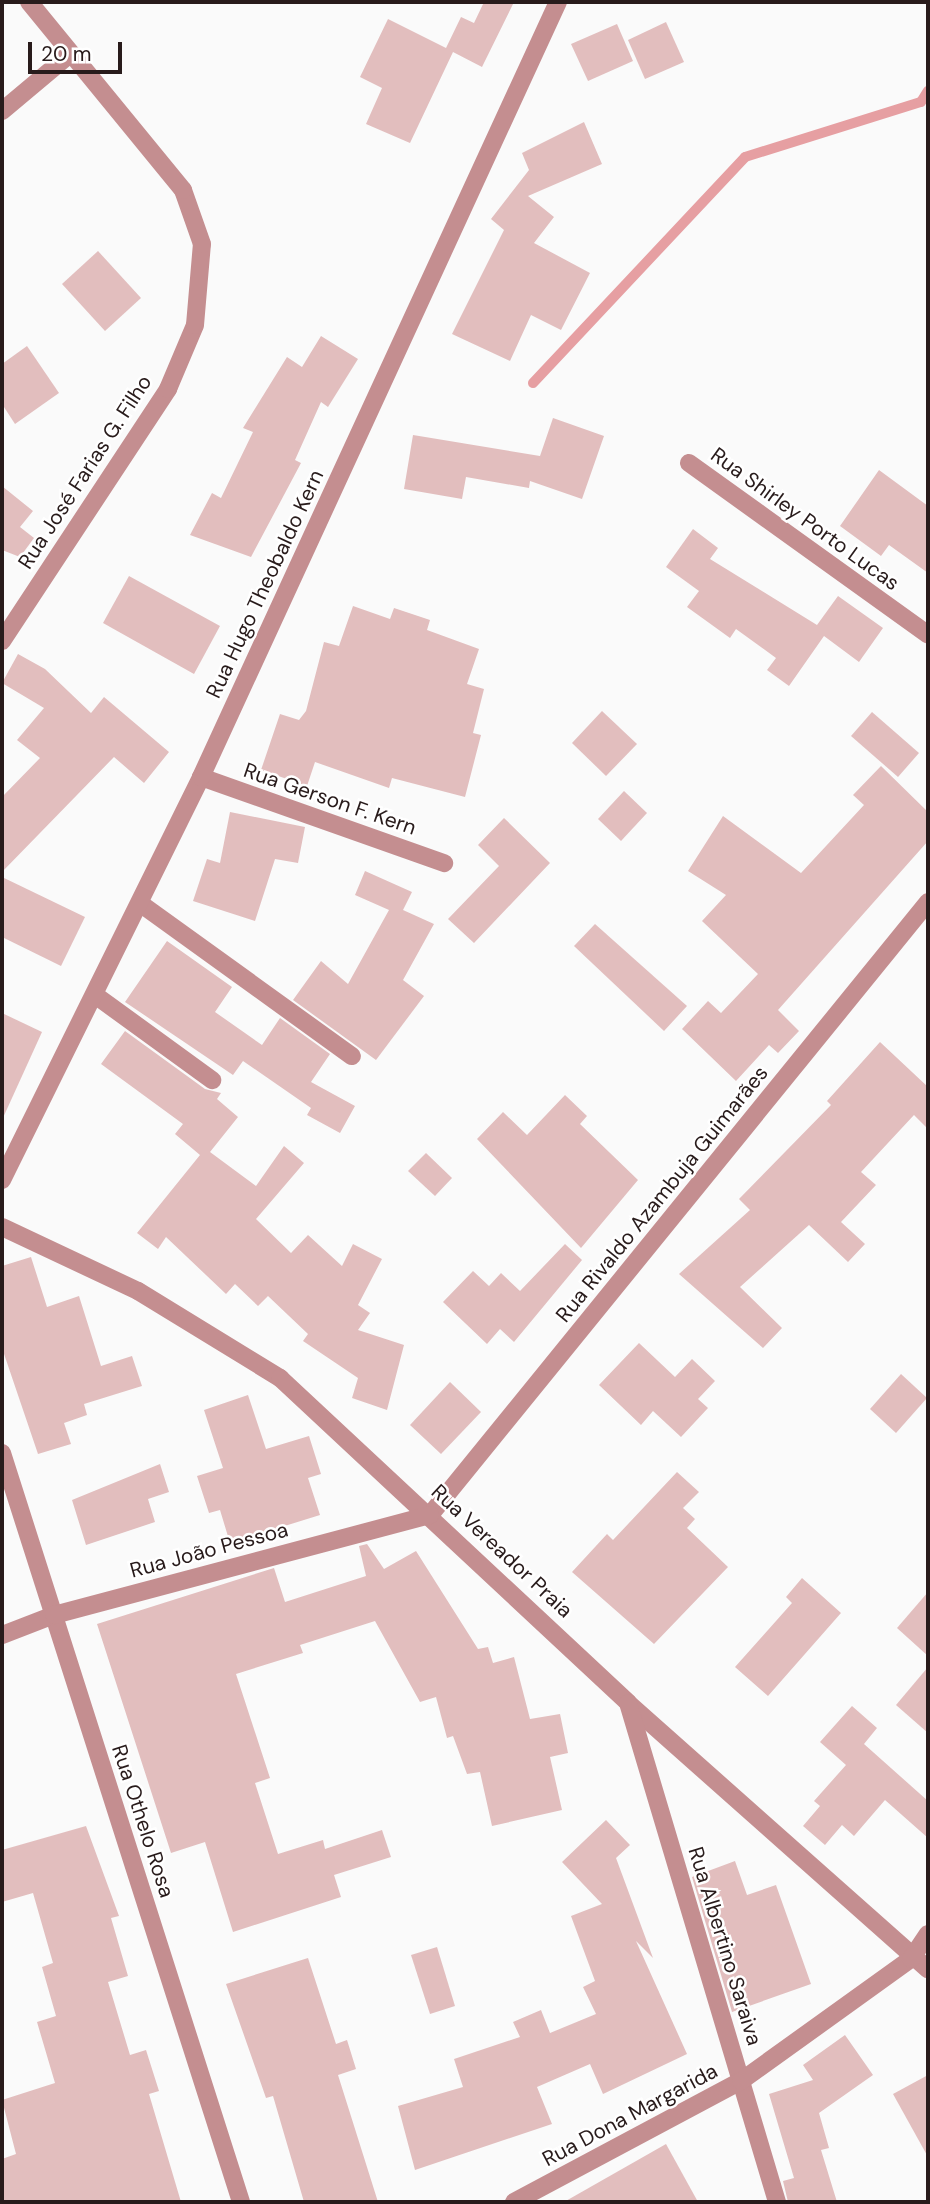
<!DOCTYPE html>
<meta charset="utf-8">
<style>
body{margin:0}
#map{position:relative;width:930px;height:2204px;overflow:hidden;background:#fafafa;font-family:"DM Sans",sans-serif}
div>[style]{position:absolute}
[style*='--x']{left:calc(var(--x)*1px);top:calc(var(--y)*1px);width:calc(var(--w)*1px);rotate:calc(var(--a)*1deg)}
.stream>*{height:10px;margin:-5px;padding:0 5px;transform-origin:5px;border-radius:5px;background:#e69fa2}
.building>*{inset:0;background:#e2bebe}
.minor>*{height:18px;margin:-9px;padding:0 9px;transform-origin:9px;border-radius:9px;background:#c48e90}
span{translate:-50% -50%;white-space:nowrap;text-align:center;line-height:1.15;-webkit-text-stroke:5px #fff;paint-order:stroke}
.street-label{font-size:21px;color:#281b1b}
.frame{position:absolute;inset:0;border:4px solid #281b1b;pointer-events:none}
.scale{position:absolute;left:28px;top:42px;width:94px;height:32px;box-sizing:border-box;border:4px solid #281b1b;border-top:0;padding-left:9px;font-size:21px;line-height:24px;white-space:nowrap;color:#281b1b;-webkit-text-stroke:5px #fff;paint-order:stroke}
</style>
<div id="map">
<div class="stream">
<div style="--x:533;--y:383;--w:310;--a:-46.8"></div>
<div style="--x:745;--y:157;--w:184;--a:-17.4"></div>
<div style="--x:921;--y:102;--w:13;--a:-58"></div>
</div>
<div class="building">
<div style="clip-path:polygon(484px 2px,514px 2px,482px 67px,453px 52px,410px 143px,366px 124px,382px 88px,360px 77px,388px 19px,446px 48px,461px 17px,474px 23px)"></div>
<div style="clip-path:polygon(666px 22px,684px 62px,645px 79px,628px 40px)"></div>
<div style="clip-path:polygon(617px 24px,633px 61px,588px 81px,571px 44px)"></div>
<div style="clip-path:polygon(584px 122px,602px 164px,528px 196px,554px 217px,534px 243px,590px 273px,561px 330px,531px 315px,510px 361px,452px 334px,504px 230px,491px 219px,529px 170px,522px 153px)"></div>
<div style="clip-path:polygon(98px 251px,141px 298px,105px 331px,62px 284px)"></div>
<div style="clip-path:polygon(321px 336px,358px 359px,328px 407px,321px 402px,295px 460px,301px 463px,251px 557px,190px 535px,212px 493px,221px 498px,253px 432px,243px 428px,287px 357px,302px 367px)"></div>
<div style="clip-path:polygon(27px 346px,59px 393px,15px 424px,2px 404px,2px 364px)"></div>
<div style="clip-path:polygon(553px 418px,604px 436px,582px 499px,530px 481px,529px 488px,466px 477px,462px 499px,404px 489px,413px 435px,540px 456px)"></div>
<div style="clip-path:polygon(879px 470px,928px 506px,928px 573px,889px 545px,881px 556px,840px 526px)"></div>
<div style="clip-path:polygon(2px 486px,33px 511px,20px 527px,34px 538px,20px 557px,2px 550px)"></div>
<div style="clip-path:polygon(693px 529px,718px 548px,710px 559px,817px 625px,838px 596px,883px 628px,859px 662px,824px 636px,789px 686px,767px 670px,776px 658px,736px 629px,730px 638px,687px 607px,699px 591px,666px 567px)"></div>
<div style="clip-path:polygon(129px 576px,220px 626px,194px 674px,103px 623px)"></div>
<div style="clip-path:polygon(353px 606px,390px 619px,394px 608px,430px 620px,427px 630px,479px 649px,467px 684px,484px 689px,473px 733px,481px 735px,465px 797px,392px 778px,389px 788px,315px 762px,307px 786px,261px 770px,280px 714px,299px 720px,306px 711px,324px 642px,339px 646px)"></div>
<div style="clip-path:polygon(18px 654px,45px 669px,91px 713px,104px 697px,169px 752px,144px 783px,114px 757px,2px 872px,2px 797px,40px 758px,17px 740px,44px 708px,2px 683px)"></div>
<div style="clip-path:polygon(602px 711px,637px 744px,606px 776px,572px 743px)"></div>
<div style="clip-path:polygon(872px 712px,919px 753px,898px 777px,851px 736px)"></div>
<div style="clip-path:polygon(881px 766px,928px 812px,928px 841px,778px 1010px,799px 1031px,778px 1053px,769px 1045px,736px 1081px,682px 1029px,708px 1001px,721px 1013px,758px 974px,702px 921px,726px 895px,688px 871px,723px 816px,801px 873px,864px 805px,853px 795px)"></div>
<div style="clip-path:polygon(624px 791px,647px 813px,621px 841px,598px 819px)"></div>
<div style="clip-path:polygon(230px 812px,305px 827px,298px 863px,275px 859px,255px 921px,193px 901px,207px 859px,220px 863px)"></div>
<div style="clip-path:polygon(504px 818px,550px 863px,474px 943px,448px 919px,499px 866px,478px 845px)"></div>
<div style="clip-path:polygon(365px 871px,412px 892px,403px 910px,434px 924px,403px 980px,424px 996px,376px 1060px,293px 1000px,321px 961px,348px 984px,389px 910px,355px 895px)"></div>
<div style="clip-path:polygon(2px 877px,85px 917px,61px 966px,2px 937px)"></div>
<div style="clip-path:polygon(595px 924px,687px 1006px,664px 1031px,574px 946px)"></div>
<div style="clip-path:polygon(167px 941px,232px 987px,215px 1012px,262px 1045px,280px 1018px,330px 1054px,311px 1082px,355px 1106px,340px 1133px,307px 1115px,311px 1108px,243px 1061px,233px 1075px,125px 1002px)"></div>
<div style="clip-path:polygon(2px 1013px,42px 1032px,2px 1120px)"></div>
<div style="clip-path:polygon(125px 1031px,205px 1089px,221px 1093px,217px 1099px,238px 1117px,210px 1152px,256px 1186px,284px 1146px,304px 1163px,256px 1219px,291px 1253px,308px 1235px,342px 1266px,353px 1244px,382px 1259px,358px 1305px,370px 1313px,358px 1330px,404px 1345px,387px 1410px,352px 1398px,358px 1378px,303px 1341px,308px 1334px,268px 1296px,258px 1306px,235px 1284px,226px 1294px,166px 1237px,158px 1249px,137px 1233px,200px 1155px,175px 1134px,183px 1124px,101px 1064px)"></div>
<div style="clip-path:polygon(880px 1042px,928px 1087px,928px 1129px,914px 1115px,861px 1172px,876px 1185px,841px 1222px,865px 1244px,848px 1262px,809px 1225px,740px 1287px,782px 1328px,763px 1348px,679px 1274px,750px 1210px,739px 1199px,831px 1105px,827px 1101px)"></div>
<div style="clip-path:polygon(565px 1095px,587px 1116px,580px 1124px,638px 1180px,581px 1248px,477px 1139px,503px 1112px,527px 1135px)"></div>
<div style="clip-path:polygon(426px 1153px,452px 1178px,435px 1196px,408px 1171px)"></div>
<div style="clip-path:polygon(565px 1244px,582px 1260px,514px 1342px,500px 1329px,487px 1344px,443px 1302px,473px 1271px,489px 1286px,501px 1273px,520px 1291px)"></div>
<div style="clip-path:polygon(31px 1257px,47px 1307px,79px 1296px,101px 1366px,132px 1356px,142px 1386px,84px 1404px,87px 1415px,64px 1423px,71px 1444px,38px 1454px,2px 1348px,2px 1266px)"></div>
<div style="clip-path:polygon(639px 1343px,675px 1377px,692px 1359px,715px 1381px,698px 1399px,708px 1408px,681px 1437px,653px 1411px,641px 1425px,599px 1385px)"></div>
<div style="clip-path:polygon(901px 1374px,927px 1398px,896px 1433px,870px 1409px)"></div>
<div style="clip-path:polygon(450px 1382px,481px 1412px,441px 1454px,410px 1425px)"></div>
<div style="clip-path:polygon(248px 1395px,266px 1449px,309px 1436px,321px 1474px,308px 1478px,320px 1515px,230px 1543px,220px 1510px,209px 1513px,197px 1476px,223px 1468px,204px 1410px)"></div>
<div style="clip-path:polygon(160px 1464px,169px 1492px,148px 1499px,155px 1522px,86px 1545px,72px 1500px)"></div>
<div style="clip-path:polygon(677px 1472px,699px 1492px,683px 1508px,695px 1519px,687px 1528px,728px 1567px,654px 1644px,572px 1572px,607px 1534px,613px 1540px)"></div>
<div style="clip-path:polygon(367px 1544px,384px 1569px,416px 1551px,478px 1649px,488px 1647px,493px 1663px,514px 1657px,530px 1719px,560px 1714px,568px 1753px,550px 1757px,562px 1810px,492px 1826px,480px 1772px,467px 1774px,453px 1736px,447px 1738px,436px 1697px,420px 1702px,375px 1621px,300px 1645px,303px 1653px,236px 1674px,270px 1778px,255px 1783px,278px 1854px,323px 1840px,325px 1849px,382px 1830px,391px 1857px,334px 1875px,341px 1897px,233px 1932px,205px 1842px,171px 1853px,97px 1624px,274px 1568px,285px 1602px,366px 1576px,359px 1546px)"></div>
<div style="clip-path:polygon(802px 1578px,841px 1613px,768px 1696px,735px 1667px,792px 1603px,786px 1597px)"></div>
<div style="clip-path:polygon(928px 1592px,928px 1656px,897px 1628px)"></div>
<div style="clip-path:polygon(928px 1667px,928px 1733px,896px 1705px)"></div>
<div style="clip-path:polygon(852px 1706px,877px 1728px,864px 1744px,928px 1801px,928px 1838px,885px 1800px,854px 1836px,842px 1825px,825px 1845px,803px 1826px,820px 1806px,814px 1801px,846px 1765px,820px 1742px)"></div>
<div style="clip-path:polygon(606px 1820px,630px 1845px,616px 1858px,653px 1958px,636px 1941px,687px 2054px,603px 2094px,590px 2064px,537px 2087px,552px 2124px,415px 2170px,398px 2106px,463px 2087px,454px 2059px,520px 2037px,513px 2022px,541px 2010px,550px 2033px,596px 2014px,583px 1987px,595px 1981px,571px 1916px,602px 1904px,562px 1862px)"></div>
<div style="clip-path:polygon(86px 1826px,119px 1916px,111px 1918px,128px 1976px,108px 1982px,130px 2055px,146px 2050px,159px 2091px,149px 2094px,181px 2202px,2px 2202px,2px 2159px,16px 2154px,2px 2100px,55px 2083px,37px 2022px,56px 2016px,42px 1967px,53px 1963px,33px 1893px,2px 1902px,2px 1850px)"></div>
<div style="clip-path:polygon(735px 1861px,747px 1895px,776px 1885px,811px 1984px,732px 2012px,692px 1877px)"></div>
<div style="clip-path:polygon(437px 1947px,455px 2006px,430px 2014px,411px 1955px)"></div>
<div style="clip-path:polygon(308px 1958px,336px 2044px,347px 2040px,356px 2069px,338px 2075px,378px 2202px,304px 2202px,273px 2096px,266px 2098px,226px 1984px)"></div>
<div style="clip-path:polygon(845px 2035px,873px 2075px,819px 2113px,829px 2148px,821px 2150px,837px 2202px,788px 2202px,783px 2181px,794px 2178px,769px 2094px,813px 2080px,803px 2065px)"></div>
<div style="clip-path:polygon(928px 2075px,928px 2157px,893px 2094px)"></div>
<div style="clip-path:polygon(666px 2144px,698px 2202px,564px 2202px)"></div>
</div>
<div class="minor">
<div style="--x:2;--y:111;--w:87;--a:-39.9"></div>
<div style="--x:689;--y:463;--w:294;--a:35.7"></div>
<div style="--x:2;--y:641;--w:302;--a:-56.6"></div>
<div style="--x:168;--y:389;--w:69;--a:-67.1"></div>
<div style="--x:195;--y:325;--w:81;--a:-85.1"></div>
<div style="--x:202;--y:244;--w:57;--a:-109.4"></div>
<div style="--x:183;--y:190;--w:243;--a:-129.3"></div>
<div style="--x:201;--y:777;--w:258;--a:19.5"></div>
<div style="--x:141;--y:904;--w:260;--a:35.8"></div>
<div style="--x:95;--y:995;--w:145;--a:36"></div>
<div style="--x:2;--y:1180;--w:449;--a:-63.7"></div>
<div style="--x:201;--y:777;--w:853;--a:-65.27"></div>
<div style="--x:2;--y:1227;--w:150;--a:25.2"></div>
<div style="--x:138;--y:1291;--w:167;--a:31.5"></div>
<div style="--x:280;--y:1378;--w:476;--a:43"></div>
<div style="--x:628;--y:1703;--w:401;--a:41.6"></div>
<div style="--x:2;--y:1453;--w:786;--a:72.3"></div>
<div style="--x:430;--y:1515;--w:790;--a:-50.91"></div>
<div style="--x:2;--y:1635;--w:56;--a:-21"></div>
<div style="--x:54;--y:1615;--w:389;--a:-14.9"></div>
<div style="--x:628;--y:1703;--w:521;--a:73.37"></div>
<div style="--x:514;--y:2202;--w:257;--a:-28.1"></div>
<div style="--x:741;--y:2081;--w:209;--a:-35.7"></div>
<div style="--x:911;--y:1959;--w:30;--a:-56"></div>
</div>
<div class="street-label">
<span style="left:85px;top:472px;rotate:-57deg">Rua José Farias G. Filho</span>
<span style="left:805px;top:519px;rotate:36deg">Rua Shirley Porto Lucas</span>
<span style="left:265px;top:584px;rotate:-65deg">Rua Hugo Theobaldo Kern</span>
<span style="left:330px;top:799px;rotate:19deg">Rua Gerson F. Kern</span>
<span style="left:662px;top:1194px;rotate:-51deg">Rua Rivaldo Azambuja Guimarães</span>
<span style="left:209px;top:1550px;rotate:-15deg">Rua João Pessoa</span>
<span style="left:502px;top:1551px;rotate:43deg">Rua Vereador Praia</span>
<span style="left:143px;top:1821px;rotate:72deg">Rua Othelo Rosa</span>
<span style="left:725px;top:1946px;rotate:73deg">Rua Albertino Saraiva</span>
<span style="left:630px;top:2115px;rotate:-28deg">Rua Dona Margarida</span>
</div>
<div class="frame"></div>
<div class="scale">20 m</div>
</div>
